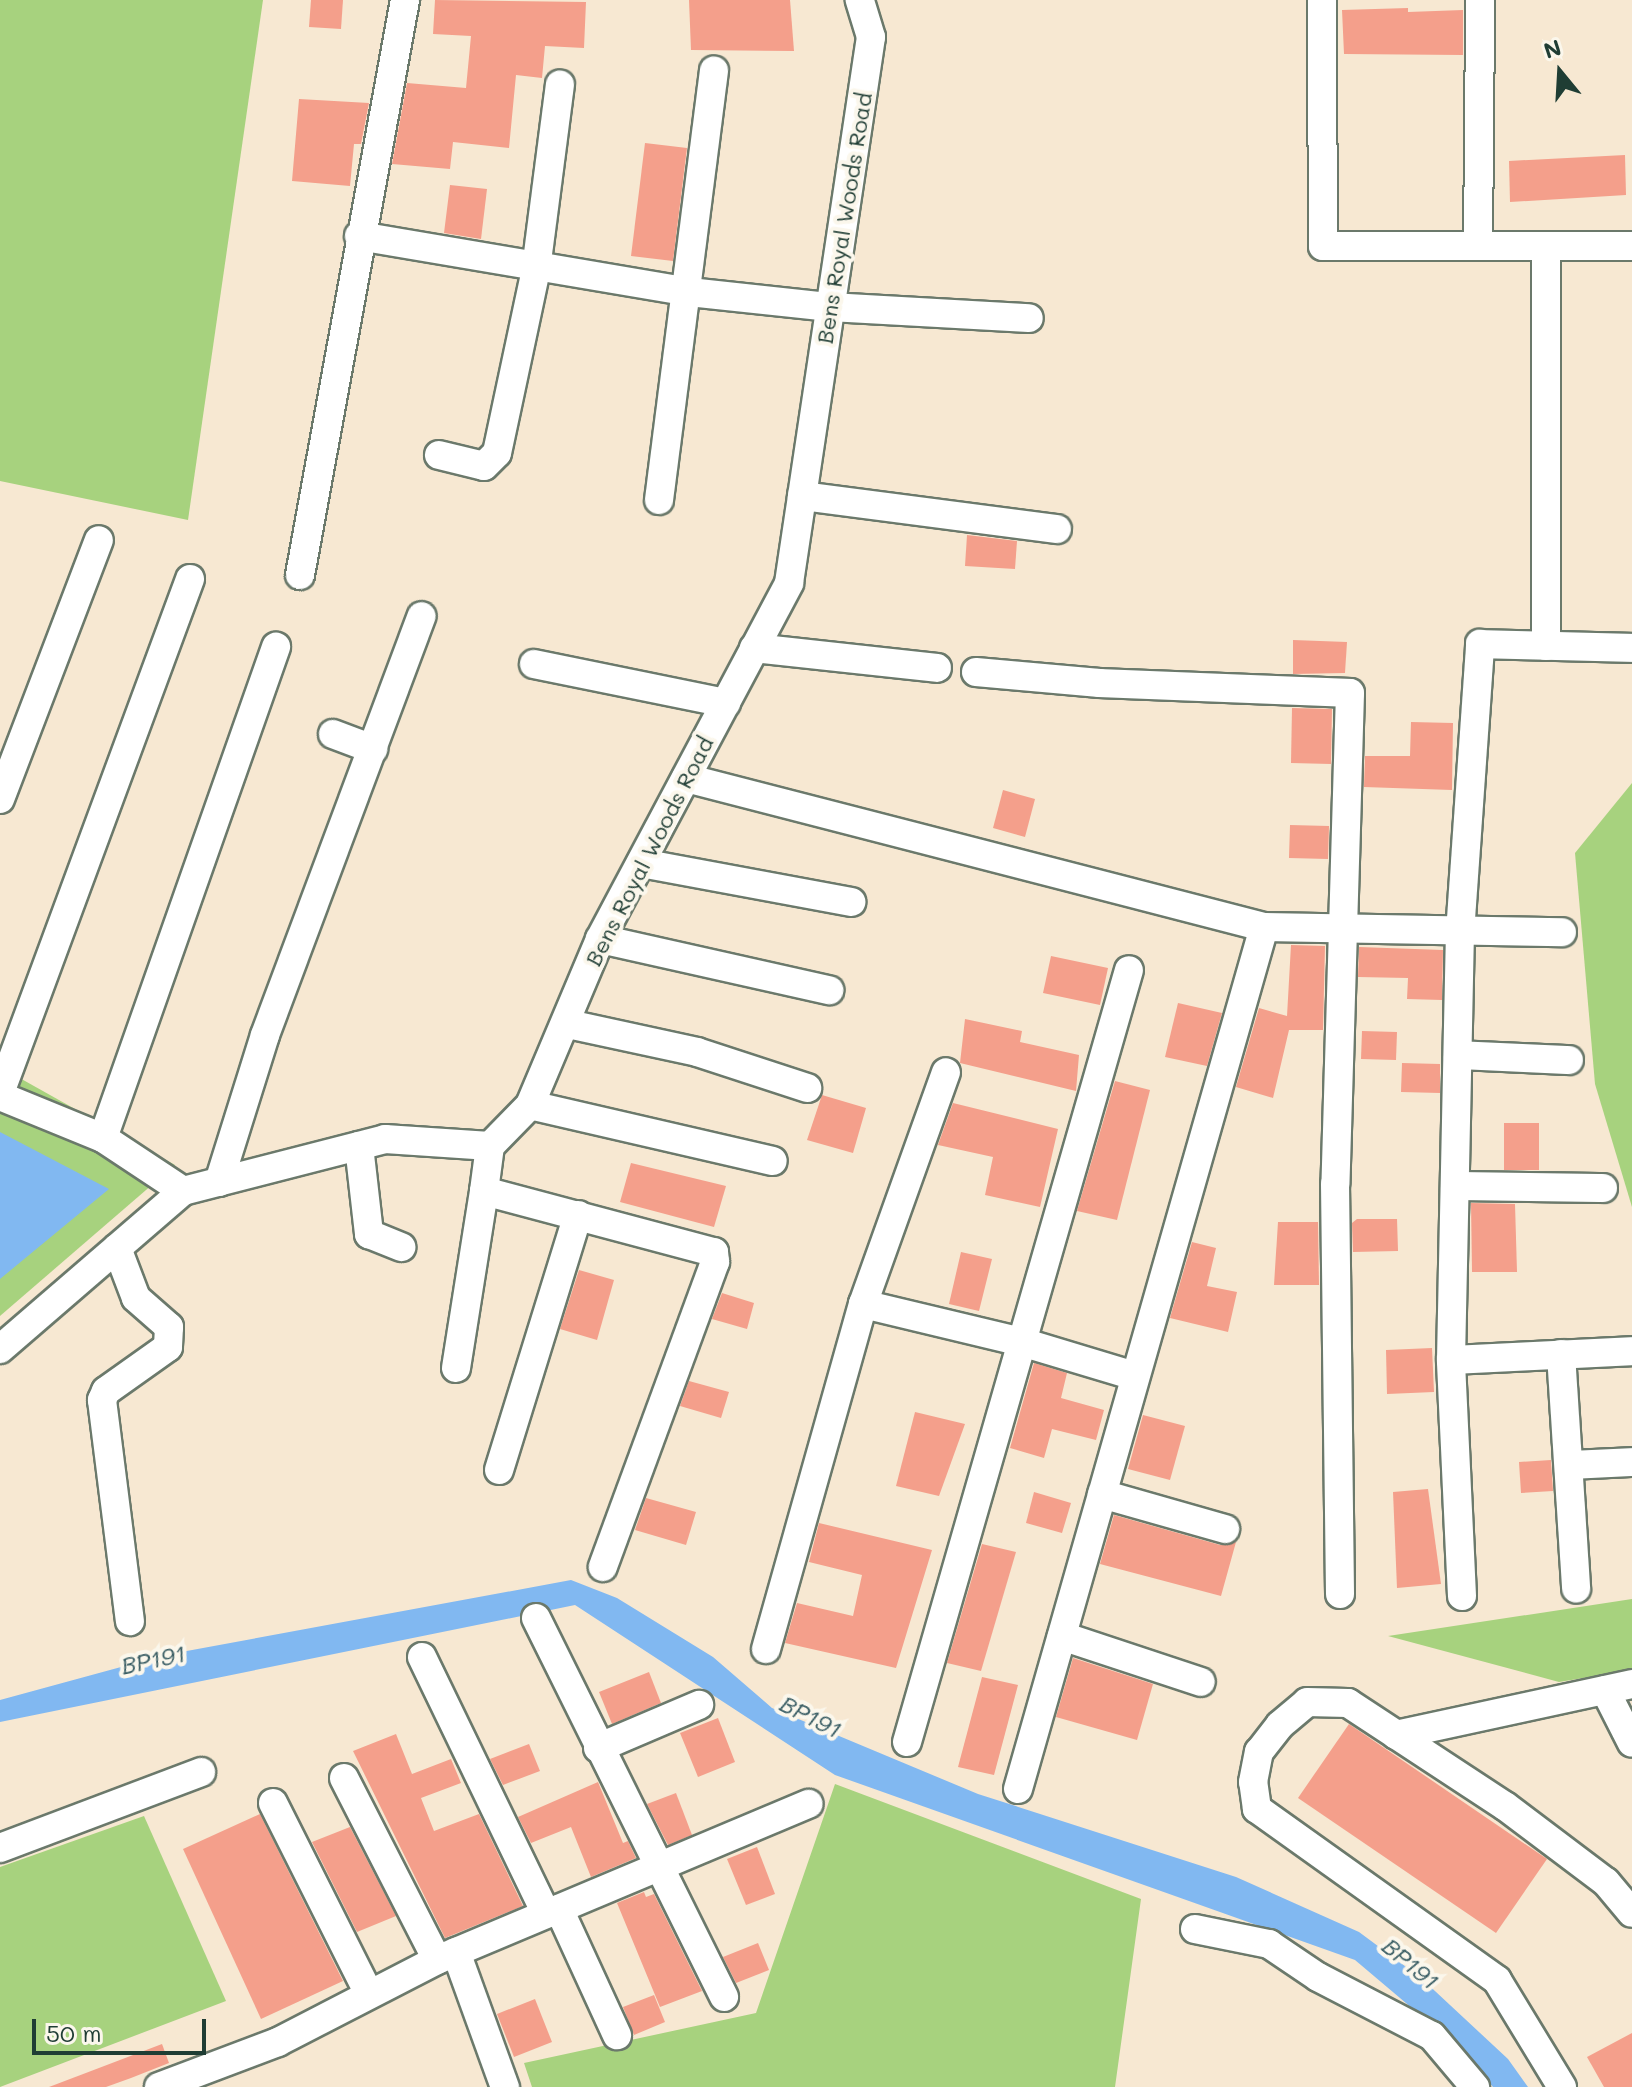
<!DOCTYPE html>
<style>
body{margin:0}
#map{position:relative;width:1632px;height:2087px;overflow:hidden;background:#f7e8d2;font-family:Mali,sans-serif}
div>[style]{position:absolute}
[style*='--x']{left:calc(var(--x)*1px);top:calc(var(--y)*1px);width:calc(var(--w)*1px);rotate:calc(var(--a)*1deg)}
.green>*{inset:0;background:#a7d27e}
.water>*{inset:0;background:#81b8f1}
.building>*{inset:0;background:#f49f8b}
.roads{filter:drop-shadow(2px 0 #6b796b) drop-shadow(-2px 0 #6b796b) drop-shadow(0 2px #6b796b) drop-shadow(0 -2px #6b796b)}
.minor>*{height:28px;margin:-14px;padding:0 14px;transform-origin:14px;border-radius:14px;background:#fff}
span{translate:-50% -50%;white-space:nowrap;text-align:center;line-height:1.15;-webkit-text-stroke:8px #fbf7ec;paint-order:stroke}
.street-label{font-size:22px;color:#1f3d34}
.water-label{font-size:24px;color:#385c63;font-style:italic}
.north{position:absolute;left:1520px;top:32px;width:80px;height:80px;-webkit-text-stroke:6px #fbf7ec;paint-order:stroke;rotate:342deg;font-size:22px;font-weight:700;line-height:32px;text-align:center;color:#1f3d34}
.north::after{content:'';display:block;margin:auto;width:28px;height:36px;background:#1f3d34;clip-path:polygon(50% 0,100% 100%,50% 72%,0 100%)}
.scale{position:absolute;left:32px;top:2019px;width:174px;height:36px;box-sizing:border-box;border:4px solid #1f3d34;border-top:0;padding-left:10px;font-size:24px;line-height:28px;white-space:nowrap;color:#1f3d34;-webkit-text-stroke:6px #fbf7ec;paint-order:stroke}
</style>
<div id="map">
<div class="green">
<div style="clip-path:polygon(0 0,263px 0,188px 520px,0 481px)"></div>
<div style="clip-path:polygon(1632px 783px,1632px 1207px,1595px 1084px,1575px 853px)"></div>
<div style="clip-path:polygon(0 1067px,175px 1165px,0 1316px)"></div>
<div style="clip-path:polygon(1632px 1599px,1632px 1670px,1559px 1682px,1388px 1636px)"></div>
<div style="clip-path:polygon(835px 1784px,1141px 1899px,1115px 2087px,532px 2087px,524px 2063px,756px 2013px)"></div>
<div style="clip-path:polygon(144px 1816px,226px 2001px,0 2087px,0 1867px)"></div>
</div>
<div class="water">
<div style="clip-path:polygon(0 1132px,109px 1189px,0 1279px)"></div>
<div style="clip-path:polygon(571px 1580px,617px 1598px,713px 1657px,772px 1708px,978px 1794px,1236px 1877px,1359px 1932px,1421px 1978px,1508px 2059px,1528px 2087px,1493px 2087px,1458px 2047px,1355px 1960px,835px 1775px,575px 1605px,0 1722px,0 1700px,165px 1655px)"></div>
</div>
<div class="building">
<div style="clip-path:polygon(311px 0,343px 0,341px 29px,309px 27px)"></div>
<div style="clip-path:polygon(435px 0,586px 2px,584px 48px,545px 46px,542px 78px,516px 75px,509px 148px,453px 142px,450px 169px,392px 164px,407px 83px,466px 88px,471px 36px,433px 34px)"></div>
<div style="clip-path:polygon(689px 0,790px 0,794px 51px,691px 50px)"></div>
<div style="clip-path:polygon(1408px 8px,1408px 12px,1463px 10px,1463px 55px,1344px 54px,1342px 10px)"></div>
<div style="clip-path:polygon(299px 99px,369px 103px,361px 144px,354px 144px,350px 186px,292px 181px)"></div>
<div style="clip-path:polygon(645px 143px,687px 148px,673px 261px,631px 256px)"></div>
<div style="clip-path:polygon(1625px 155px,1626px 195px,1510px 202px,1509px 161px)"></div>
<div style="clip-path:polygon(450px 185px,487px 189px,481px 239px,444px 233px)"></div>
<div style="clip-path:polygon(967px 535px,1017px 541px,1015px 569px,965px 566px)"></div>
<div style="clip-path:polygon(1293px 640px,1347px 642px,1345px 673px,1293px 674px)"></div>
<div style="clip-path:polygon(1292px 708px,1332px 709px,1331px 764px,1291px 763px)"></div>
<div style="clip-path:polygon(1411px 722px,1453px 723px,1452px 790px,1364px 787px,1365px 756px,1410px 756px)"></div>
<div style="clip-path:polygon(1003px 790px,1035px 799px,1025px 837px,993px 828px)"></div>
<div style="clip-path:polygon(1290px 825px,1329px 826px,1328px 859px,1289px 858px)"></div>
<div style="clip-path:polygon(1291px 945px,1325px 946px,1323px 1030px,1289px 1030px,1273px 1098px,1236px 1087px,1259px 1008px,1287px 1016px)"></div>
<div style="clip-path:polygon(1359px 947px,1443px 950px,1442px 1000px,1407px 999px,1408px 978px,1358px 977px)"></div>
<div style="clip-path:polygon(1051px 956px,1108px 968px,1100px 1005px,1043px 993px)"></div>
<div style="clip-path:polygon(1178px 1003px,1222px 1013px,1207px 1066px,1165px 1057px)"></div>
<div style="clip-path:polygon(965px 1019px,1022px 1031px,1020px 1042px,1079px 1055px,1076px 1091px,960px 1063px)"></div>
<div style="clip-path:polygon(1362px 1031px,1397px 1032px,1396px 1060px,1361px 1059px)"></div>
<div style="clip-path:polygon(1402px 1063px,1440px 1064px,1440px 1093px,1401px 1092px)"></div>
<div style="clip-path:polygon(1115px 1081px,1150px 1090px,1117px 1220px,1077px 1211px)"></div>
<div style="clip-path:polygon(822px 1095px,866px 1108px,853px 1153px,807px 1140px)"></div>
<div style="clip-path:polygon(953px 1103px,1058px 1129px,1040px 1207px,985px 1195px,993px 1157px,938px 1145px)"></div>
<div style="clip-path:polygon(1504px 1123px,1539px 1123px,1539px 1170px,1504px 1170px)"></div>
<div style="clip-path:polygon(631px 1163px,726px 1186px,714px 1227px,620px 1202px)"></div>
<div style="clip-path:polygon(1471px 1203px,1515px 1204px,1517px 1272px,1472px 1272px)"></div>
<div style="clip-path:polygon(1357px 1219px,1397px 1219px,1398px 1251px,1353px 1252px,1352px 1223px)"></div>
<div style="clip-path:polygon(1278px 1222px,1318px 1222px,1319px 1285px,1274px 1285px)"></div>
<div style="clip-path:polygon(1192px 1242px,1216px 1248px,1207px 1286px,1237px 1292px,1228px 1332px,1170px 1318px)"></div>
<div style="clip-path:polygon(961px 1252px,992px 1259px,979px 1311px,949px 1304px)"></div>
<div style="clip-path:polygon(579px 1270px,614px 1280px,597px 1340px,560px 1329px)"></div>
<div style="clip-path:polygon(722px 1293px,754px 1303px,747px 1329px,712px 1319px)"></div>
<div style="clip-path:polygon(1432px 1348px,1434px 1392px,1387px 1394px,1386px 1350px)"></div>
<div style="clip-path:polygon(1034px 1363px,1067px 1373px,1061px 1398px,1104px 1410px,1096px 1440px,1052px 1429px,1044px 1458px,1010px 1448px)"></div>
<div style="clip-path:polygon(689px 1381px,729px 1392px,721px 1418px,680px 1406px)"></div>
<div style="clip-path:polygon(915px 1412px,965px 1424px,939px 1496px,896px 1486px)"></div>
<div style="clip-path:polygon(1143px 1415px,1185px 1426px,1170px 1480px,1128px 1469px)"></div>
<div style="clip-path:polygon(1551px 1460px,1553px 1491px,1521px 1493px,1519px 1462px)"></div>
<div style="clip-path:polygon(1428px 1489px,1441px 1584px,1397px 1588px,1393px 1492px)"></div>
<div style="clip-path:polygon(1034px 1492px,1071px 1503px,1062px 1533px,1026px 1523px)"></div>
<div style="clip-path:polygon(646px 1498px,696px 1512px,686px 1545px,635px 1530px)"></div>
<div style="clip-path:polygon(1114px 1515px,1220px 1545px,1236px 1542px,1221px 1596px,1100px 1564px)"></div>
<div style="clip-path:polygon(819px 1523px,932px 1550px,896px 1668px,785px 1643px,797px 1603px,853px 1616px,862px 1575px,809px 1562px)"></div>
<div style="clip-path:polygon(982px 1544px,1016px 1552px,981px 1671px,947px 1663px)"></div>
<div style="clip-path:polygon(1073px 1658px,1153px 1684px,1137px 1740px,1056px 1717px)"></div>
<div style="clip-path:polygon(649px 1672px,661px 1703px,612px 1724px,599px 1692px)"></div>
<div style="clip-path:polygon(982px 1677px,1018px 1685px,994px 1775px,958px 1767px)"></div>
<div style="clip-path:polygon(718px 1718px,735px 1762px,698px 1777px,680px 1733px)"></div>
<div style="clip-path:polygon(1349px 1724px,1547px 1859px,1496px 1933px,1298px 1798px)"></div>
<div style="clip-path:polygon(396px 1734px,412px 1774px,451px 1759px,461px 1783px,421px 1798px,434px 1831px,479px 1814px,523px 1906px,445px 1938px,353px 1751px)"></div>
<div style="clip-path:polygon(529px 1744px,540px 1771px,503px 1785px,490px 1759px)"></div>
<div style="clip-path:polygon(598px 1782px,623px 1843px,628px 1841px,636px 1858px,591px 1877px,571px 1827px,531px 1843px,518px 1817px)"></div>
<div style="clip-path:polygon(676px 1793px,692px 1835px,668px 1845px,647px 1804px)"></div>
<div style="clip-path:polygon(260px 1814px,343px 1981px,261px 2019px,183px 1849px)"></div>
<div style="clip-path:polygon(350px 1827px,396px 1916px,357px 1932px,312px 1842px)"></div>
<div style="clip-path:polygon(757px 1847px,775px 1894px,746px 1905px,727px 1859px)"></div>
<div style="clip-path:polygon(644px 1892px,646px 1897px,654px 1894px,702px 1991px,660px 2007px,617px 1903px)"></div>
<div style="clip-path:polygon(758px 1943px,769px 1970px,736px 1983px,723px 1957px)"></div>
<div style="clip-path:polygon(654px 1995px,665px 2022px,634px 2035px,623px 2007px)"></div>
<div style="clip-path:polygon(535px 1999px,552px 2042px,514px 2057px,497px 2014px)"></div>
<div style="clip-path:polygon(1632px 2033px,1632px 2087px,1604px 2087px,1587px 2057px)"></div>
<div style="clip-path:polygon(162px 2044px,169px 2063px,131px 2078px,106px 2087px,49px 2087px)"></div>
</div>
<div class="roads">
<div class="minor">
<div style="--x:1322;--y:0;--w:246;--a:89.8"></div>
<div style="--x:1323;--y:246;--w:309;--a:0"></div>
<div style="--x:359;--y:236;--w:335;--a:9.6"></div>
<div style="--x:689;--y:292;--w:142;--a:6.1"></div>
<div style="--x:830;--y:307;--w:199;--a:3.2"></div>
<div style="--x:1478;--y:246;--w:246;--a:-89.5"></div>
<div style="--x:439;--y:455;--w:46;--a:13.7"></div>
<div style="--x:484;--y:466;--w:18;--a:-45"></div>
<div style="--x:497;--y:453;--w:188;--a:-78"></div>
<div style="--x:536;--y:269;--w:186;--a:-82.6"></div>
<div style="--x:802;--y:496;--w:257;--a:7.4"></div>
<div style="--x:659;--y:500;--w:433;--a:-82.7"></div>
<div style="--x:300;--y:575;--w:585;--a:-79.65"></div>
<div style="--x:1546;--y:646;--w:400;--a:-90"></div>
<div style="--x:754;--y:648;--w:184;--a:6.2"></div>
<div style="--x:534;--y:664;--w:196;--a:11.5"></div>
<div style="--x:976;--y:672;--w:124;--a:5.1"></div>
<div style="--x:1100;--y:683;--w:250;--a:2.3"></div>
<div style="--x:1350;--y:693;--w:491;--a:91.7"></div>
<div style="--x:1335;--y:1184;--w:410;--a:89.3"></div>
<div style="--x:333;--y:734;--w:43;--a:20.6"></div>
<div style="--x:686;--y:778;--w:597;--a:14.46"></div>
<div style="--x:1264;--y:927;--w:298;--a:1"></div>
<div style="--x:0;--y:799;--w:277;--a:-69.1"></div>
<div style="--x:641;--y:863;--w:214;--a:10.5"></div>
<div style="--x:600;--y:939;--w:235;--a:12.6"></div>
<div style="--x:568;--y:1024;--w:132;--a:12.2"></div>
<div style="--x:697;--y:1052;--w:116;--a:18.1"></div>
<div style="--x:1458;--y:1055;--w:111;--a:2.6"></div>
<div style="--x:0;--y:1093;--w:548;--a:-69.71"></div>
<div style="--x:0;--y:1096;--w:111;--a:22.2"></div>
<div style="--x:103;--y:1138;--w:96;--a:33.5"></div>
<div style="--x:530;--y:1105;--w:249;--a:13"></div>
<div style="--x:103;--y:1138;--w:521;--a:-70.59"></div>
<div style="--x:359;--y:1146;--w:89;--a:83.5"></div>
<div style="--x:369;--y:1234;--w:35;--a:22"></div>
<div style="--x:490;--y:1146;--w:45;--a:97.6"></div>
<div style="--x:484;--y:1191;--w:238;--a:14.9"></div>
<div style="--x:714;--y:1252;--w:10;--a:84"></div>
<div style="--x:715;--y:1262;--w:325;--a:110.2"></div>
<div style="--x:219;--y:1182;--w:154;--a:-72.6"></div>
<div style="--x:265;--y:1035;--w:447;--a:-69.5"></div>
<div style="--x:1455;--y:1186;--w:148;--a:0.8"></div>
<div style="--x:117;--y:1248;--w:53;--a:69.2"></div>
<div style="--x:136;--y:1298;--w:44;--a:41.3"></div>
<div style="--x:169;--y:1327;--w:20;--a:93"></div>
<div style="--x:168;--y:1347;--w:76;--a:144.6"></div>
<div style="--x:106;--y:1391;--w:10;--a:114"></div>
<div style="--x:102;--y:1400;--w:223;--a:82.8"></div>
<div style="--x:863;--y:1304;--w:167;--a:13.5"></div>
<div style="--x:1025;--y:1343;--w:115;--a:16.7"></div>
<div style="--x:0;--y:1349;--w:242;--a:-40.8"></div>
<div style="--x:183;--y:1191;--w:209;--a:-14.4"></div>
<div style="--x:385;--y:1139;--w:105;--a:3.8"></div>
<div style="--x:490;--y:1146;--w:57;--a:-45.7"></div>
<div style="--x:530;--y:1105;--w:180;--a:-67.1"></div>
<div style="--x:600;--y:939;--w:403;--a:-62"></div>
<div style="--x:789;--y:583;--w:552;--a:-81.46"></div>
<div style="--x:871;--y:37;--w:39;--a:-107"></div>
<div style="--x:1561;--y:1354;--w:235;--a:86.3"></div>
<div style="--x:1451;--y:1360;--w:181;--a:-2.8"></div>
<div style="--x:456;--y:1368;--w:179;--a:-81"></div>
<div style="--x:1569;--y:1465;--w:63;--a:-2.7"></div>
<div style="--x:499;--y:1470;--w:267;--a:-72.8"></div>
<div style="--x:1102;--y:1494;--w:128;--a:15.9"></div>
<div style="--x:1462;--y:1596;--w:236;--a:-92.7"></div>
<div style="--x:1451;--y:1360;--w:427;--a:-88.8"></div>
<div style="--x:1460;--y:933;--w:290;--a:-86"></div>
<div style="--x:1480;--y:644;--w:152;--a:1.5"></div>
<div style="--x:536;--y:1618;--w:423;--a:63.6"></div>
<div style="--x:1062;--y:1636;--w:146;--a:18.3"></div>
<div style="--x:766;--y:1649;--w:358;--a:-74.3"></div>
<div style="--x:863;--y:1304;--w:246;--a:-70.3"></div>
<div style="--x:422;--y:1657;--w:285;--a:64.2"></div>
<div style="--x:1605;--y:1690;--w:59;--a:63"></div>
<div style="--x:1396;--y:1735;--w:241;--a:-12.2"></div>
<div style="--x:907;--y:1742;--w:803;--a:-73.96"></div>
<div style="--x:598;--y:1748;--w:110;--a:-23.1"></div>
<div style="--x:344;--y:1778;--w:204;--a:62.9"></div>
<div style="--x:1018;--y:1789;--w:896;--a:-74.07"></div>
<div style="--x:273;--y:1803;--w:214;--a:63.3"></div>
<div style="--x:0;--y:1848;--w:215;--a:-20.7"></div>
<div style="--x:559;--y:1909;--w:139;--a:65.3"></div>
<div style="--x:1195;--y:1929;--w:76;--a:11.5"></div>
<div style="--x:1269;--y:1944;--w:59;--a:34"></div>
<div style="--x:1318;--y:1977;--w:128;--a:27.4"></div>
<div style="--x:1432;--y:2036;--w:67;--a:49.9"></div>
<div style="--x:456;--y:1952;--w:144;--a:70.1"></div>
<div style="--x:159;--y:2087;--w:127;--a:-20.7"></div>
<div style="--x:278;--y:2042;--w:179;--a:-27.3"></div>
<div style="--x:437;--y:1960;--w:403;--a:-22.8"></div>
<div style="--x:1562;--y:2087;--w:125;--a:-121.3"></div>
<div style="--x:1497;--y:1980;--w:295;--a:-144.5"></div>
<div style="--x:1257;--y:1809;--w:27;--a:-98"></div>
<div style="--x:1253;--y:1782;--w:31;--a:-79"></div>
<div style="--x:1259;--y:1752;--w:34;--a:-52"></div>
<div style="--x:1280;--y:1725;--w:35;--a:-40"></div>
<div style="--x:1307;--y:1702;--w:41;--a:1.4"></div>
<div style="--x:1348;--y:1703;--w:188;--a:33.3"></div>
<div style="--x:1505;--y:1806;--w:126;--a:37"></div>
<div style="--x:1606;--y:1882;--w:40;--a:50"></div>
</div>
</div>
<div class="street-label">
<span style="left:844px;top:218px;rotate:-81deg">Bens Royal Woods Road</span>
<span style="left:649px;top:851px;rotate:-63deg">Bens Royal Woods Road</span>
</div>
<div class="water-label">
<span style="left:153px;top:1659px;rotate:-12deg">BP191</span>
<span style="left:811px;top:1716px;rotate:27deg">BP191</span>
<span style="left:1411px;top:1963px;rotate:40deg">BP191</span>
</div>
<div class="north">N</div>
<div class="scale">50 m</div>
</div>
